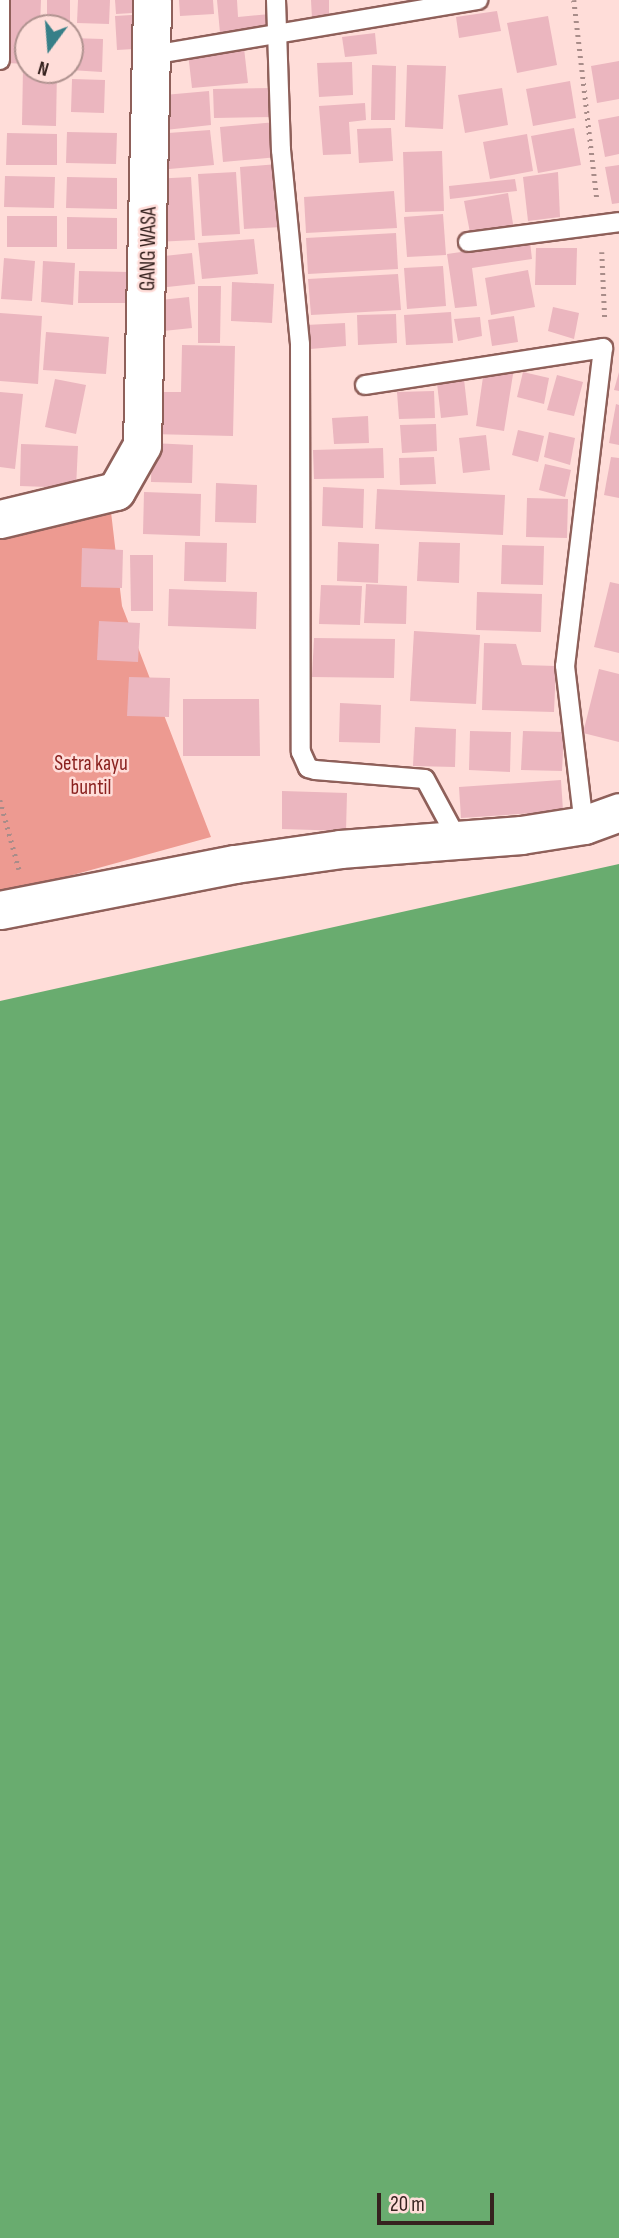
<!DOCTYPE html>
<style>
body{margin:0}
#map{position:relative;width:619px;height:2238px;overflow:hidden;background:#ffddd9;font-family:"Sofia Sans Condensed",sans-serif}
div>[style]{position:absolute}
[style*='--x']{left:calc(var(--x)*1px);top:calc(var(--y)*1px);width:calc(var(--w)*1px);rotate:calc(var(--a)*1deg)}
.green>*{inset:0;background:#ed9a91}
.water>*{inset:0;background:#69ac6f}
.building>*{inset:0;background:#ebb6bf}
.path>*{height:4.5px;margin-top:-2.25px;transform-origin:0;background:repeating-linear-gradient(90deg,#a88c89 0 2px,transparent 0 7px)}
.roads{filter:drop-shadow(2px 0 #8f605a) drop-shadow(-2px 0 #8f605a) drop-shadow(0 2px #8f605a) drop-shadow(0 -2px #8f605a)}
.service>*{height:18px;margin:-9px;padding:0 9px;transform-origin:9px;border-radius:9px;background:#fff}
.minor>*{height:37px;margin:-18.5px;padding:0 18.5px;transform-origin:18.5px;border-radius:18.5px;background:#fff}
span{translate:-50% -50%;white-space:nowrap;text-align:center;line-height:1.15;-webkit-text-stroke:5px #ffddd9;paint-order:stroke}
.street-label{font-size:21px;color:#36221f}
.park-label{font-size:21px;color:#8a211f}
.north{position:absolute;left:14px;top:14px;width:70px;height:70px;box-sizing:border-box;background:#ffddd9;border:2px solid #af928f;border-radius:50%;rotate:196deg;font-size:19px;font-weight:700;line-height:28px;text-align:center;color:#36221f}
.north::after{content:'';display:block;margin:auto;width:24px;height:32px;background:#377f88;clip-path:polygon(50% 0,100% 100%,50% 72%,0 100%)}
.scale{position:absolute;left:377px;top:2193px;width:117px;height:32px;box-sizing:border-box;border:4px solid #36221f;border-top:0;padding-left:9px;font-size:21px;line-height:24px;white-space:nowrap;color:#36221f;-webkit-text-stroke:5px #ffddd9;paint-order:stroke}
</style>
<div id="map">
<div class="green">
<div style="clip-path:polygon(111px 512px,122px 606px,211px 837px,0 895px,0 535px)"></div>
</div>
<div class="water">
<div style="clip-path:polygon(619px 864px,619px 2238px,0 2238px,0 1001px)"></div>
</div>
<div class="building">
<div style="clip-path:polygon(8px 0,41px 0,40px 28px,28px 28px,28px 64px,6px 63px)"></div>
<div style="clip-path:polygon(47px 0,70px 0,70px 28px,47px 28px)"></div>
<div style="clip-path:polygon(78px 0,110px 0,109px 24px,77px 23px)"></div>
<div style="clip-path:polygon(115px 0,148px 0,149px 12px,116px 14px)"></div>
<div style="clip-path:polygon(179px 0,213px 0,214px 14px,180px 16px)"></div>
<div style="clip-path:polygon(217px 0,237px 0,238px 17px,270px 14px,272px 28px,220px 33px)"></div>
<div style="clip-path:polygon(311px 0,329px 0,329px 19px,312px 19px)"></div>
<div style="clip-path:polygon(497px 11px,501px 31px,459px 38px,456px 17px)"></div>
<div style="clip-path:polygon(148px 14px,151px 48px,117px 50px,115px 16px)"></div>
<div style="clip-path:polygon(548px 16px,557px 65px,517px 73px,507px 23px)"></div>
<div style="clip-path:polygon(375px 33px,377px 54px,345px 57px,342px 37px)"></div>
<div style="clip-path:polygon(70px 38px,103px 39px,102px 72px,70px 70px)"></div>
<div style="clip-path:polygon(244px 48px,248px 83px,192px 88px,188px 53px)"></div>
<div style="clip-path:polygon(619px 61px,619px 99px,597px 103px,591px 66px)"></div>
<div style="clip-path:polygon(352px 62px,353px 95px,319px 97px,317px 63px)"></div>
<div style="clip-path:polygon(372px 65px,396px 66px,395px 120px,371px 120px)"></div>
<div style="clip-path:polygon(407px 65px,446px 66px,443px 129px,405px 127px)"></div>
<div style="clip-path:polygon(23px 68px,57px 70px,56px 126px,22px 125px)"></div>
<div style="clip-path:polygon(72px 79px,105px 80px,104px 113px,71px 112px)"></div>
<div style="clip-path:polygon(570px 81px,576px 118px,533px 126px,526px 89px)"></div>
<div style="clip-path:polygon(277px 88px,276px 117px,214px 118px,213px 89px)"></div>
<div style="clip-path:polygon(502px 88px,508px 125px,465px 133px,458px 95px)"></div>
<div style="clip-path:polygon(209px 91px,211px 125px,156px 131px,153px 96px)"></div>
<div style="clip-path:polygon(365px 103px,366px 120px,349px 122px,351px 154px,323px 155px,319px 106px)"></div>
<div style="clip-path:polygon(619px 116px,619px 154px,605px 157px,598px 120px)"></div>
<div style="clip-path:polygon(276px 122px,278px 157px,223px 162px,220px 127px)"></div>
<div style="clip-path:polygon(391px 128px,393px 161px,359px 163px,357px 129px)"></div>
<div style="clip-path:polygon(574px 128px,581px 165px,538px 173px,531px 136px)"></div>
<div style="clip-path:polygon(210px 130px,214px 165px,158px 170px,154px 134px)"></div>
<div style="clip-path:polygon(67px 132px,117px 133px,116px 164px,66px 163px)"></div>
<div style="clip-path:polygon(7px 133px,57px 134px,57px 165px,6px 165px)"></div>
<div style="clip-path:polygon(527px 134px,533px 171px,490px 179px,483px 142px)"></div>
<div style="clip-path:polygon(442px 151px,444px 211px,405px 212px,403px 152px)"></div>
<div style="clip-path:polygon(278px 164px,282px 227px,244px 229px,240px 167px)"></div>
<div style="clip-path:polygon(619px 165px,619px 203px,612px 204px,605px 167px)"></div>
<div style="clip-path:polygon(236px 172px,240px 234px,202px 236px,198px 174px)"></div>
<div style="clip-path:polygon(558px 172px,560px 217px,528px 221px,523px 177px)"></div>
<div style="clip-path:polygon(5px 176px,55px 177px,54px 208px,4px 207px)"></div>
<div style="clip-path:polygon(67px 177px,117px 178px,117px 209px,66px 208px)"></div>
<div style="clip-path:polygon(191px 177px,195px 240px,156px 242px,152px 179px)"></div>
<div style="clip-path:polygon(515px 179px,517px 191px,450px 199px,449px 186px)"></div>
<div style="clip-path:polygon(394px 191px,397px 228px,306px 233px,304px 197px)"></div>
<div style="clip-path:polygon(508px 193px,514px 230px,471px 238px,464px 201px)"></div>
<div style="clip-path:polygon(443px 214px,446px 255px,407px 257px,404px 217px)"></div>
<div style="clip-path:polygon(7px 216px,57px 216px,57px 247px,7px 247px)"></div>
<div style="clip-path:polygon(67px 217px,117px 218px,117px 249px,67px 249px)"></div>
<div style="clip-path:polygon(396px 233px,398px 269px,308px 274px,306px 238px)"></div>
<div style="clip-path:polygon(254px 239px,258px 274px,202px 279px,198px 243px)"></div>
<div style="clip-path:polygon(530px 242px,532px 259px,472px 268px,477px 306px,455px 308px,447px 254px)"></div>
<div style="clip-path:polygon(536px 248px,577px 248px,576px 285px,535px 285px)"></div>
<div style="clip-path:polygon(192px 253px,195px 284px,158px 288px,155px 257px)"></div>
<div style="clip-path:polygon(4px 258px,35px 261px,32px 301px,1px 299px)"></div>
<div style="clip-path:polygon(43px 261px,75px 263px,73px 305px,41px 302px)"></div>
<div style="clip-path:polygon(443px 266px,446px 306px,407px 309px,404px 268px)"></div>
<div style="clip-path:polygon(528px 270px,535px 307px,491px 315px,485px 278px)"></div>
<div style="clip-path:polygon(79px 271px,130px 272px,129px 303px,78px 303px)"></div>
<div style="clip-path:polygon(398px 274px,401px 310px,311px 315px,308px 279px)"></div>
<div style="clip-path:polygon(232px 282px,274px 284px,272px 323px,231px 321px)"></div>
<div style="clip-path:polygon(198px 286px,221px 286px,220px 343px,198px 343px)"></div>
<div style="clip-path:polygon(189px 297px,192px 328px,154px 332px,151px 301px)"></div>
<div style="clip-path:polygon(553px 307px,579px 313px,574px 339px,548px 331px)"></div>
<div style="clip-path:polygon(451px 312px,453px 343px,406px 345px,404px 315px)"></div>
<div style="clip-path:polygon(0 313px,42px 316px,38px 384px,0 381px)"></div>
<div style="clip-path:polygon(396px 314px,397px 343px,358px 345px,357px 315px)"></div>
<div style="clip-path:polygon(514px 316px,518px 342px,492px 346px,488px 320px)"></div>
<div style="clip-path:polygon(480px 317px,482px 336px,458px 341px,454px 319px)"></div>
<div style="clip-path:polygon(345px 323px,346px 346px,310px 349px,306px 325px)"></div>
<div style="clip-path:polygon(46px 332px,109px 337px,106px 374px,43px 370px)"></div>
<div style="clip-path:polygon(182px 345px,235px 346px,233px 436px,151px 434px,152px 392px,181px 392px)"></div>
<div style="clip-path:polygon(485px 363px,514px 368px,504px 431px,476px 426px)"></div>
<div style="clip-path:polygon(523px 372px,549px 378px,544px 404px,517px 397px)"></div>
<div style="clip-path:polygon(619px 372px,619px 391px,614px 390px)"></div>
<div style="clip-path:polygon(557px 375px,583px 382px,574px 416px,547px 410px)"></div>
<div style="clip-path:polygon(55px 379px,86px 385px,76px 434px,45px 427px)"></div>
<div style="clip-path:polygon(464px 379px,468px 415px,441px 418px,437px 383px)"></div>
<div style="clip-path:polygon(434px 391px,435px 418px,399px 419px,397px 392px)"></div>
<div style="clip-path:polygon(0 392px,23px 394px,15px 469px,0 467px)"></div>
<div style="clip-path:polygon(616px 404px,619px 405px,619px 445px,609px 443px)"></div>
<div style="clip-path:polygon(368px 416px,369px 443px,334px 444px,332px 418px)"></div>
<div style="clip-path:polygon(436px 424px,437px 451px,402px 453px,400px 425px)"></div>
<div style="clip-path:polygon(518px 430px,544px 436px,538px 462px,512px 455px)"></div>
<div style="clip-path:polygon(549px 432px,575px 438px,570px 465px,544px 457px)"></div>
<div style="clip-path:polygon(486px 435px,490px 470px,463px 473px,459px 438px)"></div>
<div style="clip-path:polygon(152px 443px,193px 445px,192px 483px,151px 482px)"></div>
<div style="clip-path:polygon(21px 444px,78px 446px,76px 488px,20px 486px)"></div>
<div style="clip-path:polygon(383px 448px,384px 478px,314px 479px,313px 450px)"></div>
<div style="clip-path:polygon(434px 457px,436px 484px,400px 485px,399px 458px)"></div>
<div style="clip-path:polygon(611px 457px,619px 458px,619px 498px,604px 495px)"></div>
<div style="clip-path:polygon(545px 464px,571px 470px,565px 497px,539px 490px)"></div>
<div style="clip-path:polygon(216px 483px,257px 485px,256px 523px,215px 522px)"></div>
<div style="clip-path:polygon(323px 487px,364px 489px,363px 528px,322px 526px)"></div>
<div style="clip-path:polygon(377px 489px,505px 495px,503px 535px,375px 529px)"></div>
<div style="clip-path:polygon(144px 492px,201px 494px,200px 536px,143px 534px)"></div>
<div style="clip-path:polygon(527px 498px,568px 499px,567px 538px,526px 537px)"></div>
<div style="clip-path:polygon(185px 542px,227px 543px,226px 582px,184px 581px)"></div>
<div style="clip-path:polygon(338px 542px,379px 544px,378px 583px,337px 581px)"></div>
<div style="clip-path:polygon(419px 542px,460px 543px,459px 583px,417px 581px)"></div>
<div style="clip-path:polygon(502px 545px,544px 546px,543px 585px,501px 584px)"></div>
<div style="clip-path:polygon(82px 548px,123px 550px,122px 588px,81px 587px)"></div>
<div style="clip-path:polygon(130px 555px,153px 555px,153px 611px,131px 611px)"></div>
<div style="clip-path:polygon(610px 582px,619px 584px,619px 653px,594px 647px)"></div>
<div style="clip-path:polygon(366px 584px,407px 586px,406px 624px,364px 623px)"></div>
<div style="clip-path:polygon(321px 585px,362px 586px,360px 625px,319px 624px)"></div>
<div style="clip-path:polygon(169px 589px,257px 592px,256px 629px,168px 626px)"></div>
<div style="clip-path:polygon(477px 592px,542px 594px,541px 632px,476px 630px)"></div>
<div style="clip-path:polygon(99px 621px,140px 623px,138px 662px,97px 660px)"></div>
<div style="clip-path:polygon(414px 631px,480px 635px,476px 704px,410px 701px)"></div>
<div style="clip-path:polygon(314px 638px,395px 639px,394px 678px,312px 677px)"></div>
<div style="clip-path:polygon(484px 643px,516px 644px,522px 665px,556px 666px,554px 712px,482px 710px)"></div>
<div style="clip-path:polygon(599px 669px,619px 674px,619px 742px,583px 733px)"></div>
<div style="clip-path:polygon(129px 677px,170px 678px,169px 717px,127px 716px)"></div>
<div style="clip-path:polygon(183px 699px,259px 699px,260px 756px,183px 756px)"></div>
<div style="clip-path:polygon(340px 703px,381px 705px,380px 743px,339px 742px)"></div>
<div style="clip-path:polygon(415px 727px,456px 729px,455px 767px,413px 766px)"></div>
<div style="clip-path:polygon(470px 731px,511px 732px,510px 772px,469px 770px)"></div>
<div style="clip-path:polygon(523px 731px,564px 732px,562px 771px,521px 770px)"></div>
<div style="clip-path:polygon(561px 780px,563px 811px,461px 818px,459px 787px)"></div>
<div style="clip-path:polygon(282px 791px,347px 793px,346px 831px,282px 829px)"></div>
</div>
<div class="path">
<div style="--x:574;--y:0;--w:199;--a:83.4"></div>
<div style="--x:602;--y:252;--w:68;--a:87.5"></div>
<div style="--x:0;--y:800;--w:72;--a:74.6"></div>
</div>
<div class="roads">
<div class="service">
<div style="--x:276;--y:0;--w:150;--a:88.1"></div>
<div style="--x:281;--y:150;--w:195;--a:84.4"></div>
<div style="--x:300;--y:344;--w:408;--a:89.9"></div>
<div style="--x:301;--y:752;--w:17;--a:66"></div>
<div style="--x:308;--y:768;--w:7;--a:16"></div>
<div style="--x:315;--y:770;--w:110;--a:4.7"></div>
<div style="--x:425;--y:779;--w:69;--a:61.6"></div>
<div style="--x:152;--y:55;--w:331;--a:-9.6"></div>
<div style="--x:0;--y:60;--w:60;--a:-90"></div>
<div style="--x:468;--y:242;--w:152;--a:-7.5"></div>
<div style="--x:365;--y:385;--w:241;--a:-8.8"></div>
<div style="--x:603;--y:348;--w:320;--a:96.8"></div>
<div style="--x:565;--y:666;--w:160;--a:83.2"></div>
</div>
<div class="minor">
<div style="--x:0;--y:519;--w:119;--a:-13.6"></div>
<div style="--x:116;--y:491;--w:53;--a:-60.5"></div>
<div style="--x:142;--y:445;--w:445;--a:-88.7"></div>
<div style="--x:0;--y:910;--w:239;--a:-11.1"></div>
<div style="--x:235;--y:864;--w:106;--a:-8.1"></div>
<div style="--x:340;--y:849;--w:182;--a:-4.4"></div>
<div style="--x:521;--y:835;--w:64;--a:-9"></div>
<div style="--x:584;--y:825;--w:37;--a:-20"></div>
</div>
</div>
<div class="street-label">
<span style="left:149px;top:249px;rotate:-89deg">GANG WASA</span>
</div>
<div class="park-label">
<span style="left:91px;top:776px">Setra kayu<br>buntil</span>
</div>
<div class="north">N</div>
<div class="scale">20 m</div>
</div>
